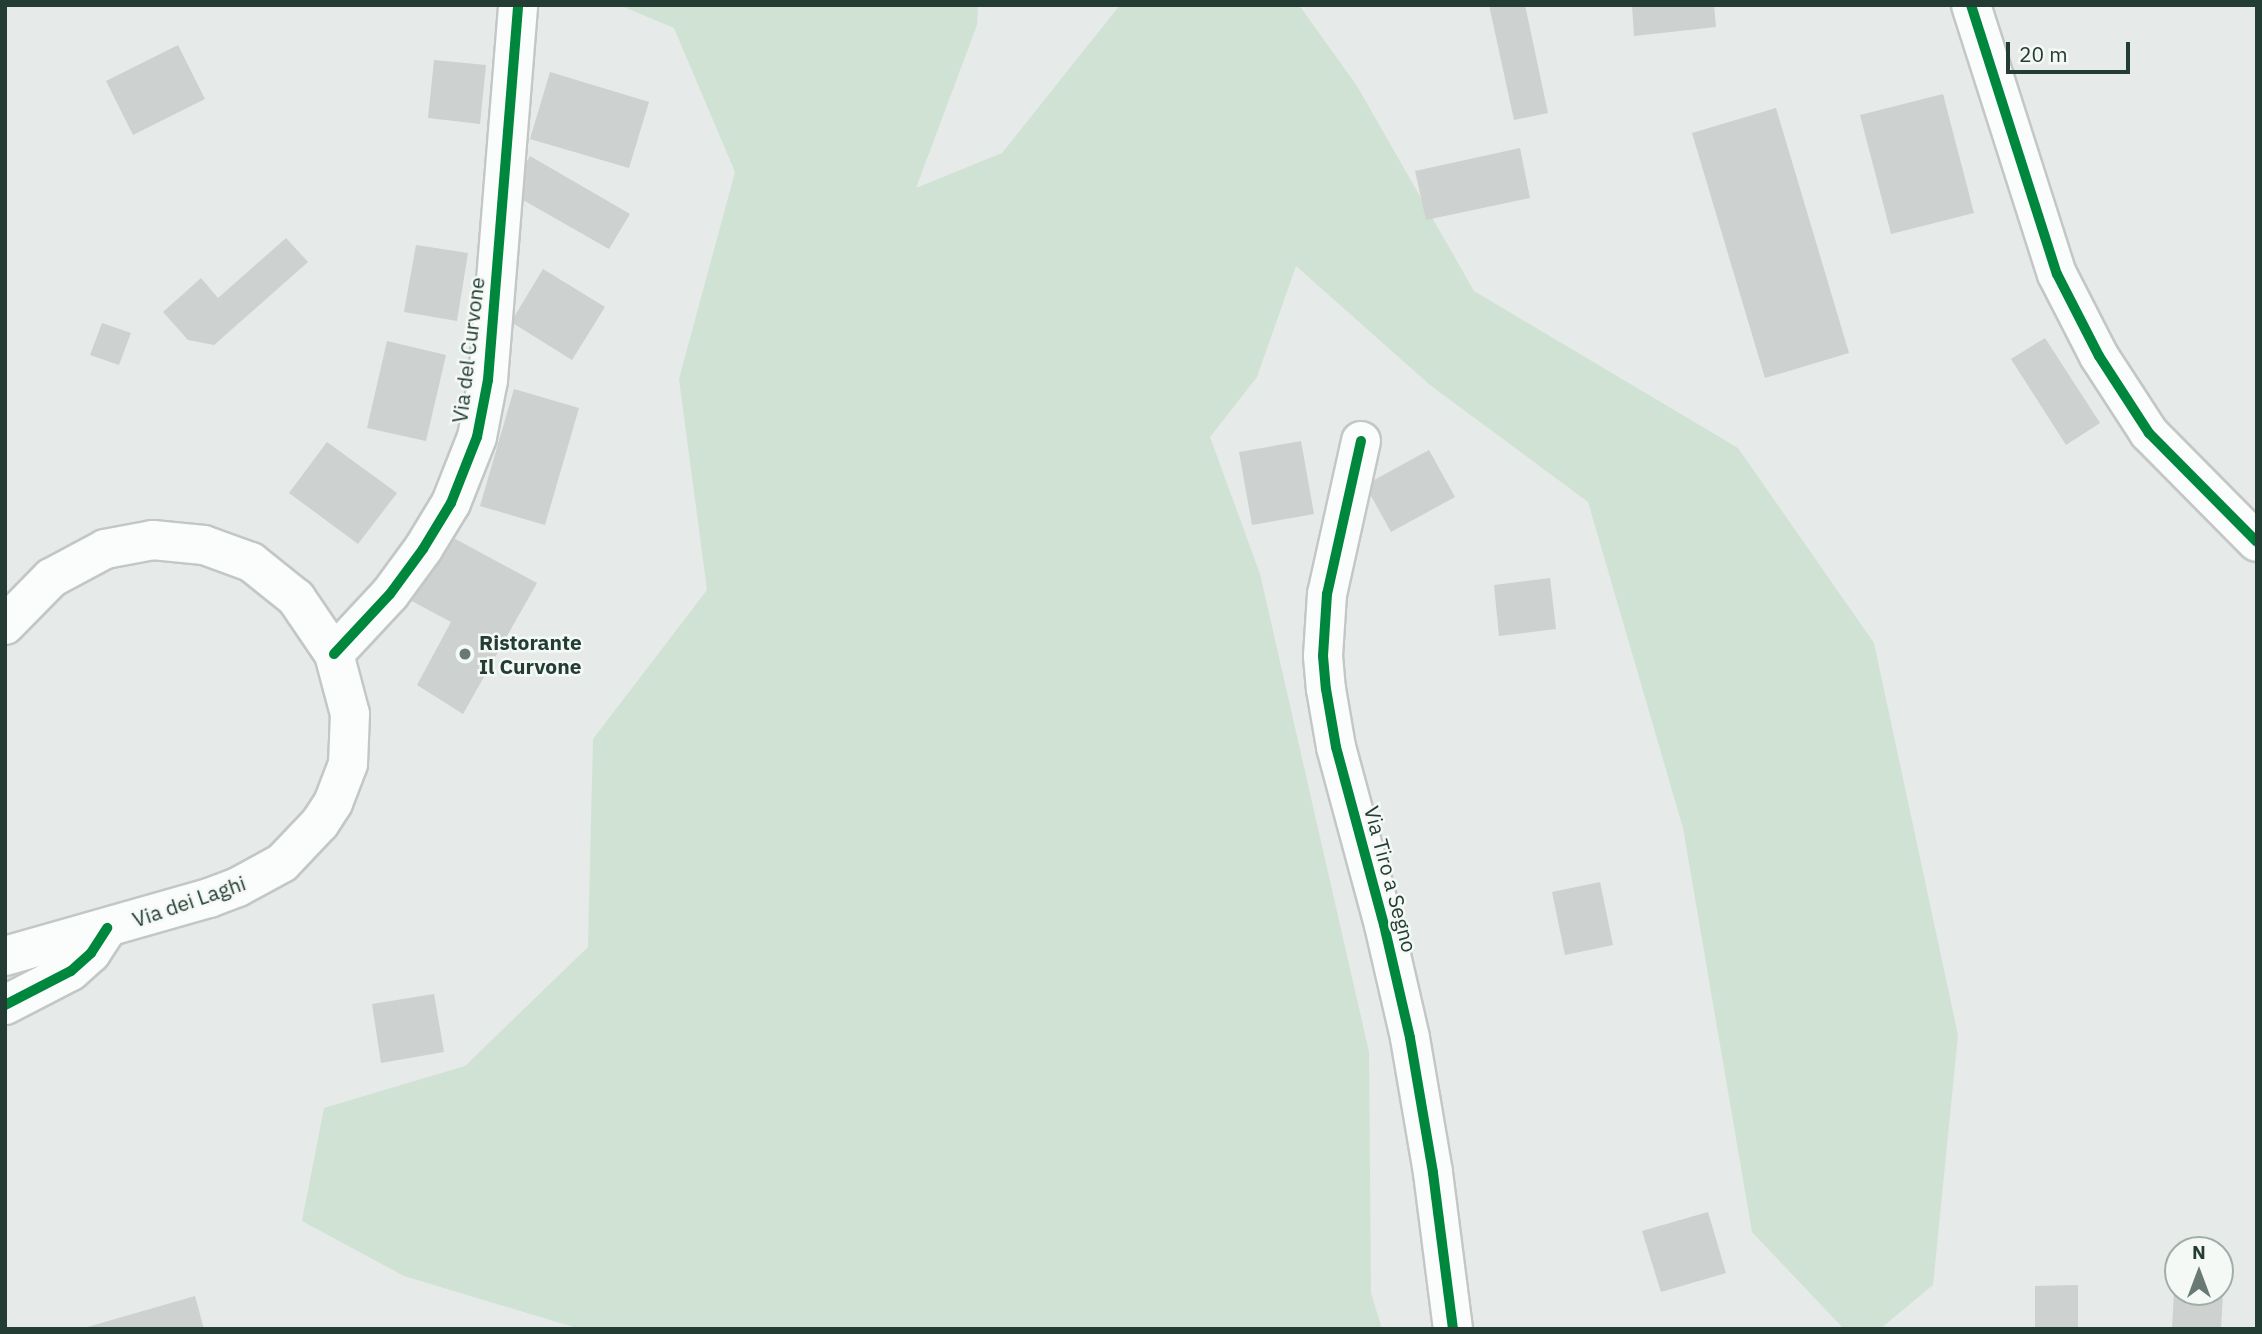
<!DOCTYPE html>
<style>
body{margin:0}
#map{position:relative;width:2262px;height:1334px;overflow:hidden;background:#e6eae8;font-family:"IBM Plex Sans",sans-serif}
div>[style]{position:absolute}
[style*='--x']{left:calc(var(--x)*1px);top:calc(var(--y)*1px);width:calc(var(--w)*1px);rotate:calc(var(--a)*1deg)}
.green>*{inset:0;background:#d0e2d4}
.building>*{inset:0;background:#cdd1cf}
.roads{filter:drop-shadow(2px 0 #c3c7c5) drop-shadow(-2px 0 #c3c7c5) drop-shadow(0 2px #c3c7c5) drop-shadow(0 -2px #c3c7c5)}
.minor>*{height:38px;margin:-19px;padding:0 19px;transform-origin:19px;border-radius:19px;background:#fbfcfc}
.secondary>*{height:38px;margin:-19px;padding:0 19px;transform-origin:19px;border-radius:19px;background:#fbfcfc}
.cycleway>*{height:10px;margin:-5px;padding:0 5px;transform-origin:5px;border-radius:5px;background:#00873e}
.dots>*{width:19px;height:19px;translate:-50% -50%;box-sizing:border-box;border:4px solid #f4f9f6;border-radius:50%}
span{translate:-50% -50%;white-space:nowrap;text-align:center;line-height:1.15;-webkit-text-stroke:5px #f4f9f6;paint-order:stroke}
.street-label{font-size:21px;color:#243d34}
.poi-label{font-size:21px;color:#243d34;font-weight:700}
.left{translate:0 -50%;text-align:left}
.frame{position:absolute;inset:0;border:7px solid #243d34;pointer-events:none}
.north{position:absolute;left:2164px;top:1236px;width:70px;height:70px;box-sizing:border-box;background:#f4f9f6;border:2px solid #a1aea8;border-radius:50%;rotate:0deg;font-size:19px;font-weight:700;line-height:28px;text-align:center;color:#243d34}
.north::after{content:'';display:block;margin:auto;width:24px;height:32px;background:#687a73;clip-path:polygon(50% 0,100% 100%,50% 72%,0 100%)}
.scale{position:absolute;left:2006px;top:42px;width:124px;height:32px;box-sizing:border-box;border:4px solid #243d34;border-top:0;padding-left:9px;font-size:21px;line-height:24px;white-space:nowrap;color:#243d34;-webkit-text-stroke:5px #f4f9f6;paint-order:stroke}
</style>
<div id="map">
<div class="green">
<div style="clip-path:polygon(619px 5px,978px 5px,977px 25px,916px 188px,1002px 153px,1120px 5px,1299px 5px,1357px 86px,1474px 291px,1738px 448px,1874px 643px,1958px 1035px,1933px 1285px,1880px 1329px,1844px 1329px,1752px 1232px,1683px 828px,1588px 502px,1430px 385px,1296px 266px,1257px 377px,1210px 437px,1260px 574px,1369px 1052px,1371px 1293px,1382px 1329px,580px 1329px,404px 1276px,302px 1221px,324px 1108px,465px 1066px,588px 947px,593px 739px,707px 590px,679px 379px,735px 172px,674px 28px)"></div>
</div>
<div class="building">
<div style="clip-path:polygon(1489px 5px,1525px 5px,1548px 113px,1514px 120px)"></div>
<div style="clip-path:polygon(1632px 5px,1714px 5px,1716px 27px,1634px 36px)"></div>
<div style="clip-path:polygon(178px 45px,205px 99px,133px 135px,106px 81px)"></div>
<div style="clip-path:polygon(434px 60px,486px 65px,480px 124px,428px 118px)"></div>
<div style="clip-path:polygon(550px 72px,649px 102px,629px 168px,530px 139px)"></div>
<div style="clip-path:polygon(1943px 94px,1974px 213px,1891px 234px,1860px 115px)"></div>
<div style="clip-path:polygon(1776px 108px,1849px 353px,1765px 378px,1692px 133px)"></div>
<div style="clip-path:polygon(1520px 148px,1530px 198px,1426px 220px,1415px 171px)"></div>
<div style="clip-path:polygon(530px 156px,630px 214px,609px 249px,509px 192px)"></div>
<div style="clip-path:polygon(286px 238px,308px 262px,214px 345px,188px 340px,163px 312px,201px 278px,218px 298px)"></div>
<div style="clip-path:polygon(416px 245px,468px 253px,457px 321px,404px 312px)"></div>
<div style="clip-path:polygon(543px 269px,605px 307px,572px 360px,511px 322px)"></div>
<div style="clip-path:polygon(102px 323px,131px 333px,119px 365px,90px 355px)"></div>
<div style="clip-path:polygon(2045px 338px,2100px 423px,2066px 445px,2011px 359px)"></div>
<div style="clip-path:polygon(387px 341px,446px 355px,426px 441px,367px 428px)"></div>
<div style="clip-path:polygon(514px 389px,579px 408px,545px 525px,480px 506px)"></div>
<div style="clip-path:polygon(1301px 441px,1314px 514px,1252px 525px,1239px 452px)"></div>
<div style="clip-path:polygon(327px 442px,397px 493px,358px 544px,289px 493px)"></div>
<div style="clip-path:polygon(1429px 450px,1455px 497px,1391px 532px,1365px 485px)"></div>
<div style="clip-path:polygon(448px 535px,537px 583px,463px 714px,417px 685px,451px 622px,406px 598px)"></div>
<div style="clip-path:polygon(1550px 578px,1556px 629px,1499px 636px,1494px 585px)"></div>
<div style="clip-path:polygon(1600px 882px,1613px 945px,1565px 955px,1552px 892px)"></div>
<div style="clip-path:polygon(434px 994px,444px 1052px,381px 1063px,372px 1004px)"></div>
<div style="clip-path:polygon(1708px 1212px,1726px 1273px,1661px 1292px,1642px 1231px)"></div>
<div style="clip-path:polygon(2078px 1285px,2078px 1329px,2035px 1329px,2035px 1286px)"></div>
<div style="clip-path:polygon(2174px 1291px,2223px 1294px,2221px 1329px,2172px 1329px)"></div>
<div style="clip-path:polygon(195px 1296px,204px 1329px,84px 1329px,84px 1328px)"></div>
</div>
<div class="roads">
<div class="minor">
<div style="--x:1971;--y:5;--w:282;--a:72.3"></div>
<div style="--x:2057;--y:274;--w:92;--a:62.9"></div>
<div style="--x:2099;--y:356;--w:92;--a:57"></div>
<div style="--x:2149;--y:433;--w:153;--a:45.3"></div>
<div style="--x:1361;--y:441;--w:157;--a:102.5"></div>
<div style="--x:1327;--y:594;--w:62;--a:93.7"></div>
<div style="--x:1323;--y:656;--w:33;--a:85"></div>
<div style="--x:1326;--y:689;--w:59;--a:80.2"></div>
<div style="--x:1336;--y:747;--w:184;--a:74.9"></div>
<div style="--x:1384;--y:925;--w:116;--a:77"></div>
<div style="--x:1410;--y:1038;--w:137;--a:80.3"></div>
<div style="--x:1433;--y:1173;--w:157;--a:82.7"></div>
<div style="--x:334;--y:654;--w:82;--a:-47"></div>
<div style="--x:390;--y:594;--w:56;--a:-53.7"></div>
<div style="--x:423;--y:549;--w:54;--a:-58.7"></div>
<div style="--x:451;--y:503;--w:71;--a:-68.5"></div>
<div style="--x:477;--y:437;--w:58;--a:-79.1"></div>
<div style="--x:488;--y:380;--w:376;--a:-85.4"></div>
<div style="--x:5;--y:1005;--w:74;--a:-27.3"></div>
<div style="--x:71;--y:971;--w:27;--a:-42"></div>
<div style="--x:91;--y:953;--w:30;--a:-57"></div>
</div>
<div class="secondary">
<div style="--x:5;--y:625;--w:66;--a:-45.6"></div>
<div style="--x:51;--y:578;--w:61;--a:-28.2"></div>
<div style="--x:105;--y:549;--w:49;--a:-10.6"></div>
<div style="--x:153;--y:540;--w:51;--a:5.6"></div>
<div style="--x:204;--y:545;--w:50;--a:19.9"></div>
<div style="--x:251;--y:562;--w:58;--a:38.7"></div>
<div style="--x:296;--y:598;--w:68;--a:55.8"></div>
<div style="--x:334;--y:654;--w:62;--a:75.1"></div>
<div style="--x:350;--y:714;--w:50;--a:92.3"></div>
<div style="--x:348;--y:764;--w:42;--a:111"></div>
<div style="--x:333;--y:803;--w:24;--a:123"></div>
<div style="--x:320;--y:823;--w:55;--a:133.5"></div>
<div style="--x:282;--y:863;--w:50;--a:151.4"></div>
<div style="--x:238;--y:887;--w:31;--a:159"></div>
<div style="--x:209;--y:898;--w:212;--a:164.1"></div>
</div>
</div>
<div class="cycleway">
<div style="--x:1971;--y:5;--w:282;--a:72.3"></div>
<div style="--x:2057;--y:274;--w:92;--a:62.9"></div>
<div style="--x:2099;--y:356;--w:92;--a:57"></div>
<div style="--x:2149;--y:433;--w:153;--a:45.3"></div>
<div style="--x:1361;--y:441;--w:157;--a:102.5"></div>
<div style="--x:1327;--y:594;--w:62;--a:93.7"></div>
<div style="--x:1323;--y:656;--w:33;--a:85"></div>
<div style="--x:1326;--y:689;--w:59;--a:80.2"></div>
<div style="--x:1336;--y:747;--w:184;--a:74.9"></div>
<div style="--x:1384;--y:925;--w:116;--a:77"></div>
<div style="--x:1410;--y:1038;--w:137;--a:80.3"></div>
<div style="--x:1433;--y:1173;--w:157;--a:82.7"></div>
<div style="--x:334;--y:654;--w:82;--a:-47"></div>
<div style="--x:390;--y:594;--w:56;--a:-53.7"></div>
<div style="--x:423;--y:549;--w:54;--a:-58.7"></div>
<div style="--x:451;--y:503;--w:71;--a:-68.5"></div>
<div style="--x:477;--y:437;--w:58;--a:-79.1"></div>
<div style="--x:488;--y:380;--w:376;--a:-85.4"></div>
<div style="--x:5;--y:1005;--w:74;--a:-27.3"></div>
<div style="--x:71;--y:971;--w:27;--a:-42"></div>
<div style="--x:91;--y:953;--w:30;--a:-57"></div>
</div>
<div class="dots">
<div style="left:465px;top:654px;background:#687a73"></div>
</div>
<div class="street-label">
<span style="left:468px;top:350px;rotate:-83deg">Via del Curvone</span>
<span style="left:1391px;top:879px;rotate:75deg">Via Tiro a Segno</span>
<span style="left:189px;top:901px;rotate:-19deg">Via dei Laghi</span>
</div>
<div class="poi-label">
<span class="left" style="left:479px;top:654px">Ristorante<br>Il Curvone</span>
</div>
<div class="frame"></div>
<div class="north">N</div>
<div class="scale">20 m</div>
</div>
